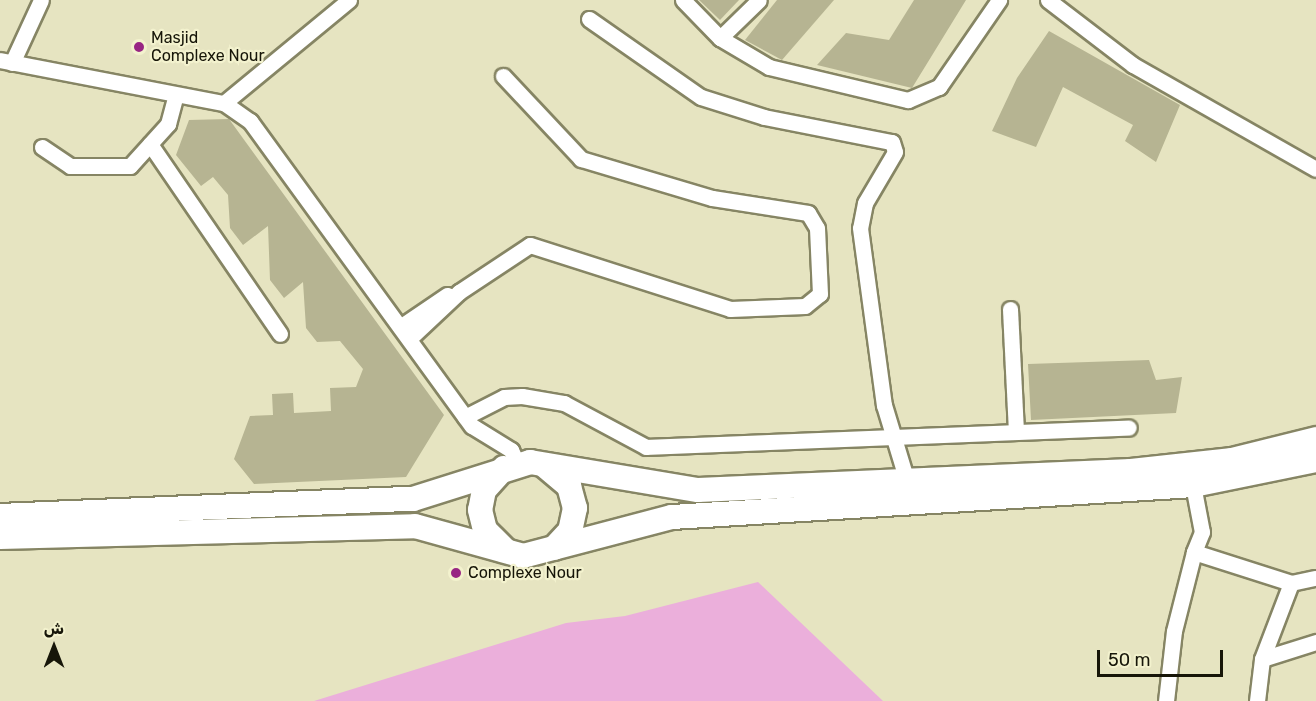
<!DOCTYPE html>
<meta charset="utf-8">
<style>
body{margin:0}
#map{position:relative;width:1316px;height:701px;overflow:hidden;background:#e6e4c1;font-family:Rubik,"Noto Sans Arabic",sans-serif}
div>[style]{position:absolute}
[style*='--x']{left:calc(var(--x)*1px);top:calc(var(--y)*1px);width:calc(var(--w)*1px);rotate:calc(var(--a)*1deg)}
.green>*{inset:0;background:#ebafdb}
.building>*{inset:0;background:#b6b492}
.roads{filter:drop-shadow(2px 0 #868564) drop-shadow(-2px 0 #868564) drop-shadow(0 2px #868564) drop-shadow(0 -2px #868564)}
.street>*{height:15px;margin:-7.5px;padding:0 7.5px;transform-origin:7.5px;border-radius:7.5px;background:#fff}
.primary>*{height:24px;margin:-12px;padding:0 12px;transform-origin:12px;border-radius:12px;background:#fff}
.dots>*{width:16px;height:16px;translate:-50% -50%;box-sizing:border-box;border:3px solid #f3f2ce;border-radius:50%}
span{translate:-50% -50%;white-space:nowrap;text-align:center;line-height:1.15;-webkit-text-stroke:4.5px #f3f2ce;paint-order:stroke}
.poi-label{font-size:16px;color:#171609}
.left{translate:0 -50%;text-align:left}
.north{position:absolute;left:24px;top:617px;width:60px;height:60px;-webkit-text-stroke:4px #f3f2ce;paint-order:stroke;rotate:0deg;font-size:16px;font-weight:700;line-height:24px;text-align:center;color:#171609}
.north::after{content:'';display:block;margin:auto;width:21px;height:27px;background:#171609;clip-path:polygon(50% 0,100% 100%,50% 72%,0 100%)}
.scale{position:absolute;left:1097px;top:650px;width:126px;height:27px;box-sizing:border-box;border:3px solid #171609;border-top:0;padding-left:8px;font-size:18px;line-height:21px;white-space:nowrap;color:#171609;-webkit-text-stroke:4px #f3f2ce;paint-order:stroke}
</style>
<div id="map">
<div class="green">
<div style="clip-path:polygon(758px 582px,883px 701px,314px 701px,566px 623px,625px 616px)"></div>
</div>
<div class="building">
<div style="clip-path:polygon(699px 0,739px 0,720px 20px)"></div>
<div style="clip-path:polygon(777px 0,834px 0,782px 60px,745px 40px)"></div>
<div style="clip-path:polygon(914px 0,966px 0,912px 88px,817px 65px,846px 33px,889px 40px)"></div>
<div style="clip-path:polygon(1049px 31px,1180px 105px,1156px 162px,1125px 141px,1133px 125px,1063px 87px,1036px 147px,992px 131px,1017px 78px)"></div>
<div style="clip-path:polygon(229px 119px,444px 415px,406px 477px,254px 484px,234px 459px,250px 416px,273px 415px,272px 394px,293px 393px,294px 413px,331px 411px,330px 388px,356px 387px,363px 369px,340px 341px,317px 342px,306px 328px,303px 282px,284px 298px,270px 280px,268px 226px,243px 245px,230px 228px,228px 195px,213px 177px,201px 186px,176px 155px,189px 120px)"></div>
<div style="clip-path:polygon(1149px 360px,1156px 380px,1182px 377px,1176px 413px,1031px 420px,1028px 364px)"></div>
</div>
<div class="roads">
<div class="street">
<div style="--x:349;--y:0;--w:162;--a:140.5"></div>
<div style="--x:224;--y:103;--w:32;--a:35"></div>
<div style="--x:250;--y:121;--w:377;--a:54"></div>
<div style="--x:472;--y:426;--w:46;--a:31.6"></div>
<div style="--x:511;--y:450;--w:14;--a:65"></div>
<div style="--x:683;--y:0;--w:53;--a:45.8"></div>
<div style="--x:720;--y:38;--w:57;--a:30.6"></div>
<div style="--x:769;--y:67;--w:143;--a:13.4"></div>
<div style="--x:908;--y:100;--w:34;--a:-23"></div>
<div style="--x:939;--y:87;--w:106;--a:-55.4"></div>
<div style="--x:1048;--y:0;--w:107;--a:37.4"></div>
<div style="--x:1133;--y:65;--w:210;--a:29.6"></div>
<div style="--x:589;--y:19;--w:136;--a:34.9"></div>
<div style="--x:701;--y:97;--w:66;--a:17.6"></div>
<div style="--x:764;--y:117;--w:130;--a:11.1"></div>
<div style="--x:892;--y:142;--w:10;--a:73"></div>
<div style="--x:895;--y:152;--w:59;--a:120.5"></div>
<div style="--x:865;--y:203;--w:25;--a:101"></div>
<div style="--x:860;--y:228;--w:179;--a:82.3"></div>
<div style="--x:884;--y:405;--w:79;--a:73.2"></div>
<div style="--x:720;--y:38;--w:54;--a:-44.3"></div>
<div style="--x:0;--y:60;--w:228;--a:10.9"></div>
<div style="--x:12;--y:63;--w:69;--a:-65.3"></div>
<div style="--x:150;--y:144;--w:230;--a:55.6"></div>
<div style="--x:42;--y:147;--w:34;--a:34"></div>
<div style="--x:70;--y:166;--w:60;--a:0"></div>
<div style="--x:130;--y:166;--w:57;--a:-47.9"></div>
<div style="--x:168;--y:124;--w:30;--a:-75"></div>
<div style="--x:1010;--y:309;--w:123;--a:87.2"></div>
<div style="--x:400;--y:327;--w:57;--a:-34.2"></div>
<div style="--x:409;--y:339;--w:69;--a:-43.2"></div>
<div style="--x:459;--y:292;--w:85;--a:-33.5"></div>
<div style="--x:530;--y:245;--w:210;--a:17.7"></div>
<div style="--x:730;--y:309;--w:75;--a:-2.3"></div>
<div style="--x:805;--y:306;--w:19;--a:-39"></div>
<div style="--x:820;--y:294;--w:66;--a:-92.6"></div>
<div style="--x:817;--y:228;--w:17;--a:-121"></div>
<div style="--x:808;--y:213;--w:97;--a:-171.1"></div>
<div style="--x:712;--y:198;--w:137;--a:-163.4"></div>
<div style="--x:581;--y:159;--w:114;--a:-133.2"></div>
<div style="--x:465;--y:417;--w:44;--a:-27.1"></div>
<div style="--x:504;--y:397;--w:18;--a:-3"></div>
<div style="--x:522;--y:396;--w:43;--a:9.5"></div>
<div style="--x:564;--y:403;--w:93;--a:28.2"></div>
<div style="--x:646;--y:447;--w:483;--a:-2.3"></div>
<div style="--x:1193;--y:485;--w:48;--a:79.2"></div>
<div style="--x:1202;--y:532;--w:22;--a:112"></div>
<div style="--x:1262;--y:659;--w:57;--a:-17.5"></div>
<div style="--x:1166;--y:701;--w:70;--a:-83.5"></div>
<div style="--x:1174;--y:631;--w:81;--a:-75.8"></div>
<div style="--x:1194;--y:552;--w:102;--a:17.7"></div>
<div style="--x:1257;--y:701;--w:42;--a:-83.2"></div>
<div style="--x:1262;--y:659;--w:81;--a:-69.1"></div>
<div style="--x:1291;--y:583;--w:24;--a:-12"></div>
</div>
<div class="primary">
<div style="--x:544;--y:465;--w:33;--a:40"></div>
<div style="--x:569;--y:486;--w:23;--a:75"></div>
<div style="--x:575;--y:508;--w:24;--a:102"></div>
<div style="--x:570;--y:531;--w:23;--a:133"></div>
<div style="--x:504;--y:468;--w:30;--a:132"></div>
<div style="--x:484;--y:490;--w:20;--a:101"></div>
<div style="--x:480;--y:510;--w:21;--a:76"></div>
<div style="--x:485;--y:530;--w:28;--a:45"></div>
<div style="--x:0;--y:516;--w:413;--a:-2.4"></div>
<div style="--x:413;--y:499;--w:123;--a:-17.5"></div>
<div style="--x:530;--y:462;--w:170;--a:9.5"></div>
<div style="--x:698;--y:490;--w:433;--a:-2.5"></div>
<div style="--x:1131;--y:471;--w:102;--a:-6.2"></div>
<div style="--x:1232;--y:460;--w:87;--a:-14"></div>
<div style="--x:0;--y:537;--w:415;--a:-1.5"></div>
<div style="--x:415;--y:526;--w:112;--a:15.5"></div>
<div style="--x:523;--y:556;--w:154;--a:-14.7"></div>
<div style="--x:672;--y:517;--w:522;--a:-3.51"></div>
<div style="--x:1193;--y:485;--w:126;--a:-11.5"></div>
</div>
</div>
<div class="dots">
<div style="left:139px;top:47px;background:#982583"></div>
<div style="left:456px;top:573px;background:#982583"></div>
</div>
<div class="poi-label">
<span class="left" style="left:151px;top:47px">Masjid<br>Complexe Nour</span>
<span class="left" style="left:468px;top:573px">Complexe Nour</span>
</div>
<div class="north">ش</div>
<div class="scale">50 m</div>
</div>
